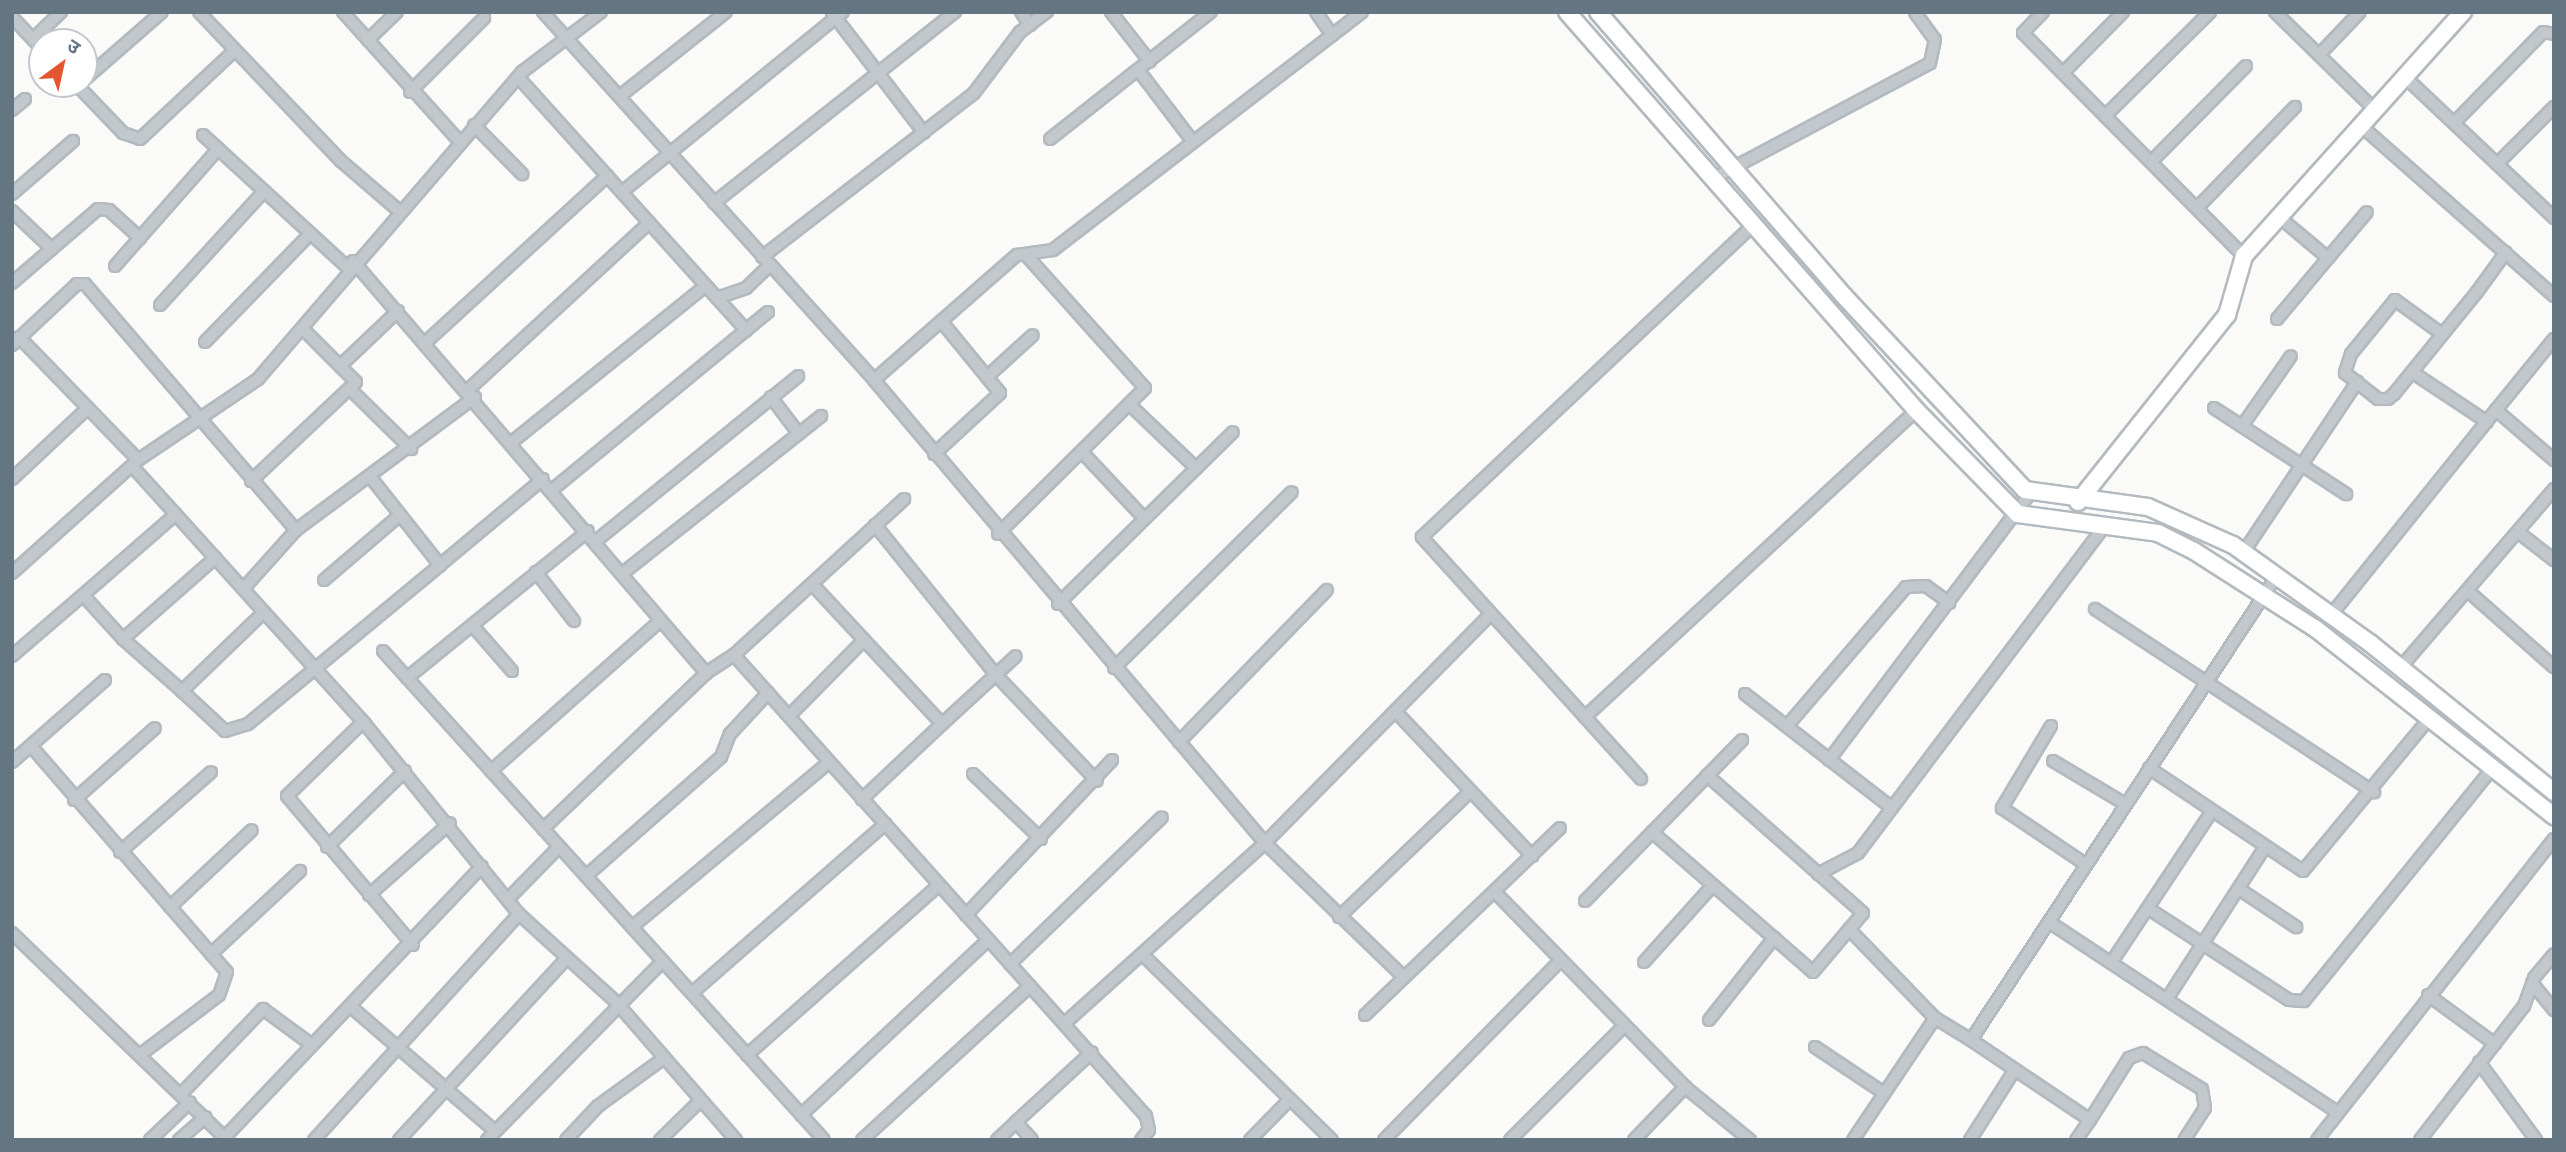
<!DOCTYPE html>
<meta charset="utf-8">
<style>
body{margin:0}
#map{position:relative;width:2566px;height:1152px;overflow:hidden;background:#fafaf8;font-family:"Nunito Sans","Noto Sans Devanagari",sans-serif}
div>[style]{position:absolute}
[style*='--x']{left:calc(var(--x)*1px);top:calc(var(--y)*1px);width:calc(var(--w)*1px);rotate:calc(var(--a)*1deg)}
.roads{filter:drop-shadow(2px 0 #b3babf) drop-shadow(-2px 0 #b3babf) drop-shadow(0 2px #b3babf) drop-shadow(0 -2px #b3babf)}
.street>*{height:10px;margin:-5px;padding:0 5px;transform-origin:5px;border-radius:5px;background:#c3c8cc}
.secondary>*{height:16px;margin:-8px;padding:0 8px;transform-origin:8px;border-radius:8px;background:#fff}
span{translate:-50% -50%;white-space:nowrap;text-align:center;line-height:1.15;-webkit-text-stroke:7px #fff;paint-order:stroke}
.frame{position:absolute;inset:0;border:14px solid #657683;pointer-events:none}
.north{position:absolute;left:28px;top:28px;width:70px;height:70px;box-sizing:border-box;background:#fff;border:2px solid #c1c8cd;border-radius:50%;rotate:33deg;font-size:19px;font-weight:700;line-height:28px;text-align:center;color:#657683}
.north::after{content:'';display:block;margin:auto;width:24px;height:32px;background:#e4572e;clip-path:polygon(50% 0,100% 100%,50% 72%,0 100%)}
</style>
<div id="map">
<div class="roads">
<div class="street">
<div style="--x:199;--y:12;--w:206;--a:46.4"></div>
<div style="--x:341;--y:161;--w:75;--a:40.7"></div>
<div style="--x:343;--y:12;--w:173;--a:48"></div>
<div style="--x:543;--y:12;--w:495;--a:48"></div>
<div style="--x:874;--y:380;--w:606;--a:49.82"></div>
<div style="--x:1265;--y:843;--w:193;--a:44"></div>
<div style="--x:1021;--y:12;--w:16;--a:55"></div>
<div style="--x:1111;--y:12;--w:63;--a:52"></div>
<div style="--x:1316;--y:12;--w:28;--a:55"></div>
<div style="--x:2043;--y:12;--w:29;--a:134"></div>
<div style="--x:2023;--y:33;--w:314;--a:45.3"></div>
<div style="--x:2275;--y:12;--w:139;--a:44.4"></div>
<div style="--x:832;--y:13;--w:151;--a:52.5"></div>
<div style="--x:12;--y:17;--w:44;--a:46.8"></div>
<div style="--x:33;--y:39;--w:39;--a:-44"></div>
<div style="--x:368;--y:40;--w:40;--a:-44"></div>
<div style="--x:2319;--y:55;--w:59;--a:-46.4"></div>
<div style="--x:1139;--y:71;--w:89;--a:52.7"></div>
<div style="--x:2063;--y:73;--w:86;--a:-45.5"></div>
<div style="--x:2404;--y:76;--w:207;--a:43.4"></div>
<div style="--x:518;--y:77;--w:341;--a:48"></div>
<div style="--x:84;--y:80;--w:103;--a:-41.1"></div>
<div style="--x:76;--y:84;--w:68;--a:46.2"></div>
<div style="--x:123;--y:133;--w:18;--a:19"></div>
<div style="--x:140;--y:139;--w:130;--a:-43.1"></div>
<div style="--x:410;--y:92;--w:105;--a:-45"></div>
<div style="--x:620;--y:96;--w:135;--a:-38.4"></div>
<div style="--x:12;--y:110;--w:17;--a:-40"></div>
<div style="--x:2105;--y:116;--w:148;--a:-44.7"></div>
<div style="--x:2454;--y:123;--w:127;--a:-45.6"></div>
<div style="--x:2543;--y:32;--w:11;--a:10"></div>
<div style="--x:2359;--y:124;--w:260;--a:41.4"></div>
<div style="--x:474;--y:125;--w:69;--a:45.6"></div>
<div style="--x:203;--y:135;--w:197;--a:42.5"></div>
<div style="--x:1050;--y:139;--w:205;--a:-38.3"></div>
<div style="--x:2151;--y:162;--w:135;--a:-45.3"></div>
<div style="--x:2497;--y:164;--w:81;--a:-45"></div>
<div style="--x:1712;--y:179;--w:247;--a:-28"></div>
<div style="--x:1930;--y:63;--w:24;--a:-78"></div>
<div style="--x:1935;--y:40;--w:34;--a:-126"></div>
<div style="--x:622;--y:192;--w:285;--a:-39.2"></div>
<div style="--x:12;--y:194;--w:81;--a:-41"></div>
<div style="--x:714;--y:203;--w:308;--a:-38.4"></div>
<div style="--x:2197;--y:208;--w:141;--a:-45.9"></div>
<div style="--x:12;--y:211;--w:55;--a:43.5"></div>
<div style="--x:762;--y:257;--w:268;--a:-37.7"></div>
<div style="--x:974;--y:93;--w:76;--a:-53"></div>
<div style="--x:1020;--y:32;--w:34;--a:-37"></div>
<div style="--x:2328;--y:258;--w:60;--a:-49.7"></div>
<div style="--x:353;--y:261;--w:543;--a:49.41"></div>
<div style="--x:706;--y:673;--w:33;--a:-33"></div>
<div style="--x:734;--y:655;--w:231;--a:-42.5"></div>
<div style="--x:115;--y:266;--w:156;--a:-48.6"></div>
<div style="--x:12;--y:283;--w:113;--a:-40.7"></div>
<div style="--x:98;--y:209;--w:11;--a:5"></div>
<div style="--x:109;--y:210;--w:42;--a:42.1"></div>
<div style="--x:717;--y:298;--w:31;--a:-19"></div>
<div style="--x:746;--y:288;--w:33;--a:-44"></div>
<div style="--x:160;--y:305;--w:154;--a:-47.6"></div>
<div style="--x:2277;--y:319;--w:80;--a:-50.1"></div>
<div style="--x:2328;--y:258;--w:65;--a:-140"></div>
<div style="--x:2442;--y:334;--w:58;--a:-144.1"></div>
<div style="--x:2395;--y:300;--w:70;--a:129.2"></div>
<div style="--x:2351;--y:354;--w:20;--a:108"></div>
<div style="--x:2345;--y:373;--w:42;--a:38.2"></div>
<div style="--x:2378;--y:399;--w:10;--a:0"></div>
<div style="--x:2388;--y:399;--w:8;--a:-40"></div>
<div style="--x:2394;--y:394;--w:132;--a:-50.9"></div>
<div style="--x:2477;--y:292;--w:49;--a:-54.1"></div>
<div style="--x:19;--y:337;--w:171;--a:45.9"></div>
<div style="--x:205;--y:342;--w:151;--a:-45.8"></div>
<div style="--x:426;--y:342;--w:246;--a:-42.5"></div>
<div style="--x:12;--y:345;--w:89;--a:-43.2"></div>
<div style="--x:77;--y:284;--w:8;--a:0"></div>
<div style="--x:85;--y:284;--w:324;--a:49.4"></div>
<div style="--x:296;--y:530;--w:79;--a:131.9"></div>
<div style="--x:340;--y:366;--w:80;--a:-43.5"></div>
<div style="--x:2412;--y:372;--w:90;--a:33.7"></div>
<div style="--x:989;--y:375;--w:59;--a:-42.3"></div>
<div style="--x:874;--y:380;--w:190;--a:-41.2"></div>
<div style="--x:1017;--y:255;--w:36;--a:-8"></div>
<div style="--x:1053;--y:250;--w:390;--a:-37.6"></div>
<div style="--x:350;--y:389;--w:86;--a:44.5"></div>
<div style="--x:469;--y:389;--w:245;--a:-42.7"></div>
<div style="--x:771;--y:397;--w:46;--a:52.9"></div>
<div style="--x:1129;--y:404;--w:93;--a:43.7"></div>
<div style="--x:2214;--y:408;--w:158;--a:33.1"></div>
<div style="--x:2496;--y:410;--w:92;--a:-50.8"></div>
<div style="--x:2242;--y:426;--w:85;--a:-55"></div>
<div style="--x:512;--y:442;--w:248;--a:-38.9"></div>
<div style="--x:1082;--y:452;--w:91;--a:46.8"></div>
<div style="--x:934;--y:454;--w:90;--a:-42.7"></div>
<div style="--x:1000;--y:393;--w:93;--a:-129.3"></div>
<div style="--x:132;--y:466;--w:348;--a:47.9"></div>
<div style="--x:365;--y:724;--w:245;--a:51"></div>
<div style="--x:519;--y:914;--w:131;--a:42.2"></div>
<div style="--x:616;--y:1002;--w:183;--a:49"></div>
<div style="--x:12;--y:479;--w:104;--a:-43.1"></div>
<div style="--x:372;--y:479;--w:110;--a:51.7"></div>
<div style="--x:440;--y:565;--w:134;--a:-39.9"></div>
<div style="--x:251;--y:481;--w:144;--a:-43.3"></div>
<div style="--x:356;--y:382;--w:76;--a:-135"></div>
<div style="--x:552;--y:490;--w:280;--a:-39.5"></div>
<div style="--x:875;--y:525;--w:193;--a:51.1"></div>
<div style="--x:996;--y:675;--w:146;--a:46.4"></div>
<div style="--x:296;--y:530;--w:223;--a:-36.6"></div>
<div style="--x:2518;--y:532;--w:46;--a:37.9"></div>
<div style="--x:998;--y:534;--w:207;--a:-44.8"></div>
<div style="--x:1145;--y:388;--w:177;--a:-131.8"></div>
<div style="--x:596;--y:541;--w:261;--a:-39.2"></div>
<div style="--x:2243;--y:553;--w:206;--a:-56.3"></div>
<div style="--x:536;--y:572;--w:62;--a:52.2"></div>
<div style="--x:12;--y:573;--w:169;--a:-41.9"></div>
<div style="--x:138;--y:460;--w:145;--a:-34"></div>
<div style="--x:258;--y:379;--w:405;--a:-49.3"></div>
<div style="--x:522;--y:72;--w:99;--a:-37.2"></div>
<div style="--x:623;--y:573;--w:253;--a:-38.4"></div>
<div style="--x:324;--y:580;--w:100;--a:-40.5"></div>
<div style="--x:812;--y:584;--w:191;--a:47.1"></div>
<div style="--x:942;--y:724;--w:110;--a:136.8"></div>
<div style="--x:2468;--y:591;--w:115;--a:41.5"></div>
<div style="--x:1058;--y:604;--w:245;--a:-44.5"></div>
<div style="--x:2095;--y:609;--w:334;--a:33.3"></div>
<div style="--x:264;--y:612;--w:114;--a:136.1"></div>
<div style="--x:182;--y:691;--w:59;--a:42.9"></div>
<div style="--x:225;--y:731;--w:24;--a:-17"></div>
<div style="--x:248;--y:724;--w:249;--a:-39.6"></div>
<div style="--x:2331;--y:615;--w:263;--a:-51.2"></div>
<div style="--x:2496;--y:410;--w:77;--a:40.8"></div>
<div style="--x:472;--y:625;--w:61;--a:49"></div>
<div style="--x:123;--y:639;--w:59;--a:-132.3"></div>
<div style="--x:83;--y:595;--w:123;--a:-41.1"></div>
<div style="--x:383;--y:651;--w:658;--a:47.95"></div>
<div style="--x:734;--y:655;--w:444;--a:48.2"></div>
<div style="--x:12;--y:656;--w:94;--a:-40.7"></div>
<div style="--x:2401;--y:667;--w:235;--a:-49.3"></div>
<div style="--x:1114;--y:668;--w:250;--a:-44.7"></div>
<div style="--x:407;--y:678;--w:233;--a:-39.1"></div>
<div style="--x:182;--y:691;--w:79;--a:-138.6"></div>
<div style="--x:123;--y:639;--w:123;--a:-41.4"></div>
<div style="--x:1745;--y:694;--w:186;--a:37.8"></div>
<div style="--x:1397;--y:713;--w:197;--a:46.6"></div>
<div style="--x:789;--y:716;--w:107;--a:-45.4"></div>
<div style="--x:1585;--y:717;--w:243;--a:-132.2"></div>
<div style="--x:1422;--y:537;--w:455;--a:-43.3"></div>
<div style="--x:363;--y:722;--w:106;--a:135.8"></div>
<div style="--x:287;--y:796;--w:195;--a:49.8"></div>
<div style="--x:942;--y:724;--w:100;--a:-42.6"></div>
<div style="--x:1787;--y:726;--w:183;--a:-49.4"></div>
<div style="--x:1906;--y:587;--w:20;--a:-3"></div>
<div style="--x:1926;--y:586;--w:29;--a:36"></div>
<div style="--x:2051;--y:726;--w:96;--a:120.9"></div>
<div style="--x:2002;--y:808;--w:100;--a:34"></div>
<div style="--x:1179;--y:742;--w:212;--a:-45.8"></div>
<div style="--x:31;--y:746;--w:299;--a:49.1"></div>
<div style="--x:227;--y:972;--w:24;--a:109"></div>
<div style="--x:219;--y:995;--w:99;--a:142.8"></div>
<div style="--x:1829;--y:760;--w:336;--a:-53"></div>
<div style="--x:2053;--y:761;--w:84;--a:30.8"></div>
<div style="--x:12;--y:762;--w:124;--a:-41.4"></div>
<div style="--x:2149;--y:768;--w:185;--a:33.8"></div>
<div style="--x:2303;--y:871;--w:201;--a:-50.4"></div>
<div style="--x:491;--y:771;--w:227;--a:-41.6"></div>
<div style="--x:973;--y:774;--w:94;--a:43.7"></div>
<div style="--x:1641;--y:779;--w:84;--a:-132.1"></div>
<div style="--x:1585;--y:717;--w:451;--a:-42.8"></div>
<div style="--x:74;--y:800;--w:108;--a:-41.6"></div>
<div style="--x:543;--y:829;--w:226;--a:-43.7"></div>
<div style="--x:1652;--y:832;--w:213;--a:41"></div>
<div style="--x:1813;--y:972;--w:77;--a:-49.7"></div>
<div style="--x:1863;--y:913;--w:208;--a:-138.5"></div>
<div style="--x:327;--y:847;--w:109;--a:-44.3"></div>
<div style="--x:120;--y:852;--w:121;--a:-41.3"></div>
<div style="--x:1818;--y:874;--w:45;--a:-27.7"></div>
<div style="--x:1858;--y:853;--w:413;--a:-53"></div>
<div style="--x:586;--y:876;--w:180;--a:-41.4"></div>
<div style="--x:721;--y:757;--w:25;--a:-69"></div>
<div style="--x:730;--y:734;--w:56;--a:-47.2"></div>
<div style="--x:2239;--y:889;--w:69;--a:33.7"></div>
<div style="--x:1495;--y:892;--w:272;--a:45.7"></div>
<div style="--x:1685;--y:1087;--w:84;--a:39.2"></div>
<div style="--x:369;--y:895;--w:108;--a:-41.6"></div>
<div style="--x:509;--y:898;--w:71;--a:-45.6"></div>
<div style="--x:1585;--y:901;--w:225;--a:-45.7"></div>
<div style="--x:170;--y:907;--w:112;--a:-43.2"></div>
<div style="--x:2149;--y:909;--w:167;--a:33"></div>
<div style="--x:2289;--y:1000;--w:15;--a:4"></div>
<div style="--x:2304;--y:1001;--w:300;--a:-51"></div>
<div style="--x:966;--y:915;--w:213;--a:-46.7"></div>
<div style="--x:1339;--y:917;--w:181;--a:-43.7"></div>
<div style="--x:2049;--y:922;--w:345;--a:33.4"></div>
<div style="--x:632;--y:927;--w:257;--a:-39.9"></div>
<div style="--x:1849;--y:929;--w:124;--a:46"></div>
<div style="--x:12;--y:933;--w:298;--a:43.9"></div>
<div style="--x:211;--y:954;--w:122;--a:-43"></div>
<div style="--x:1144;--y:956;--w:263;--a:44.4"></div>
<div style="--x:1644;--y:962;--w:103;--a:-48.1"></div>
<div style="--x:2111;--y:963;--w:182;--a:-56.4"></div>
<div style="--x:1010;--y:964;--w:211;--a:-44"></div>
<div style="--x:2532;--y:983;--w:35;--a:51"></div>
<div style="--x:692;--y:993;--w:257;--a:-41.2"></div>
<div style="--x:2428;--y:995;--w:83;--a:36.2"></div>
<div style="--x:2167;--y:999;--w:181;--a:-57.2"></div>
<div style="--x:350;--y:1006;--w:191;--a:40.8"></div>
<div style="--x:1365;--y:1015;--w:270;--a:-43.8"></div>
<div style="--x:1709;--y:1020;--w:105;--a:-51.6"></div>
<div style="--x:1065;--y:1023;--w:269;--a:-42"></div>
<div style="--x:1265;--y:843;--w:320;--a:-45.4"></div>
<div style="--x:1971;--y:1040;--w:143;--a:33.9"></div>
<div style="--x:2090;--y:1120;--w:73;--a:-57.8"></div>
<div style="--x:2129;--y:1058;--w:15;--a:-20"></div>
<div style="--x:2143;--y:1053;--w:69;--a:31.4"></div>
<div style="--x:2202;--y:1089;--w:19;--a:81"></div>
<div style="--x:2205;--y:1108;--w:38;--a:123"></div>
<div style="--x:1815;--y:1047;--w:83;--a:33.7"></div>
<div style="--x:747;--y:1055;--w:256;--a:-41.5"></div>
<div style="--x:2479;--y:1062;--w:97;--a:53.8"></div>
<div style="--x:182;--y:1093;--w:117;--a:-46"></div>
<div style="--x:263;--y:1009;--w:61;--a:36.3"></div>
<div style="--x:801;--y:1115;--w:256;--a:-43.1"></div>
<div style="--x:1016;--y:1122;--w:103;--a:-42.6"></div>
<div style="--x:225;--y:1137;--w:373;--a:-46.5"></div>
<div style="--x:150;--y:1140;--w:55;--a:-43.5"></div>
<div style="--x:179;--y:1140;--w:35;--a:-41"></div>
<div style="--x:314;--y:1140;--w:305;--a:-47.8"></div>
<div style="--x:399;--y:1140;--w:246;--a:-47.3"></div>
<div style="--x:487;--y:1140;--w:251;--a:-45.5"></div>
<div style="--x:566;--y:1140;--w:47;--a:-46.7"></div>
<div style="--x:598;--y:1106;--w:82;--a:-36"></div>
<div style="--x:660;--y:1140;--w:57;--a:-44.3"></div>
<div style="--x:862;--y:1140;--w:228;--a:-42.5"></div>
<div style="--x:1030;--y:986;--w:174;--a:48.3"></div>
<div style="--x:1146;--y:1116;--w:14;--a:78"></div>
<div style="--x:1149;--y:1130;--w:13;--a:129"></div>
<div style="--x:997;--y:1140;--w:26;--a:-43"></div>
<div style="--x:1016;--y:1122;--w:24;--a:48"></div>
<div style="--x:1250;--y:1140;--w:57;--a:-45.7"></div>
<div style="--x:1384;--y:1140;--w:251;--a:-45.5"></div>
<div style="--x:1510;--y:1140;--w:161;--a:-45"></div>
<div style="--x:1634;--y:1140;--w:74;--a:-46.1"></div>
<div style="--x:1853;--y:1140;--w:147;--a:-56.1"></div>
<div style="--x:1935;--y:1018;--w:42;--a:31.4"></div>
<div style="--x:1971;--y:1040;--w:554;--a:-56.63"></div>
<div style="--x:1970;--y:1140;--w:82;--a:-57.5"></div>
<div style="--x:2076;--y:1140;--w:24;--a:-55"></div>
<div style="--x:2317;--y:1140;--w:383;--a:-51.8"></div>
<div style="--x:2420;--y:1140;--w:170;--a:-52.2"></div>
<div style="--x:2524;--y:1006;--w:30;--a:-70"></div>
<div style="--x:2534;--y:978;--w:31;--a:-50"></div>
</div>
<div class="secondary">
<div style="--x:1567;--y:12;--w:529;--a:48.75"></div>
<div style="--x:1916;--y:410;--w:146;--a:45.6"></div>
<div style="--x:2018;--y:514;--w:141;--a:7.7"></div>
<div style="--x:2158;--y:533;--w:40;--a:26.6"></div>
<div style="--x:2194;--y:551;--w:145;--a:32.6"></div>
<div style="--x:2316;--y:629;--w:303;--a:38.2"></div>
<div style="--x:1598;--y:12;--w:376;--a:49.1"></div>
<div style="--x:1844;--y:296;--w:265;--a:47"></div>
<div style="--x:2025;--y:490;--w:124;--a:7.9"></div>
<div style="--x:2148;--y:507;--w:93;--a:24.1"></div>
<div style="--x:2233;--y:545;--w:168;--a:35.6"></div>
<div style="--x:2370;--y:643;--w:237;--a:39"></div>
<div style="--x:2078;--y:502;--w:239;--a:-51.5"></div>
<div style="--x:2227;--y:315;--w:61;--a:-73.9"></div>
<div style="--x:2244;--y:256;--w:328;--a:-48.1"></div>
</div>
</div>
<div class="frame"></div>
<div class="north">उ</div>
</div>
